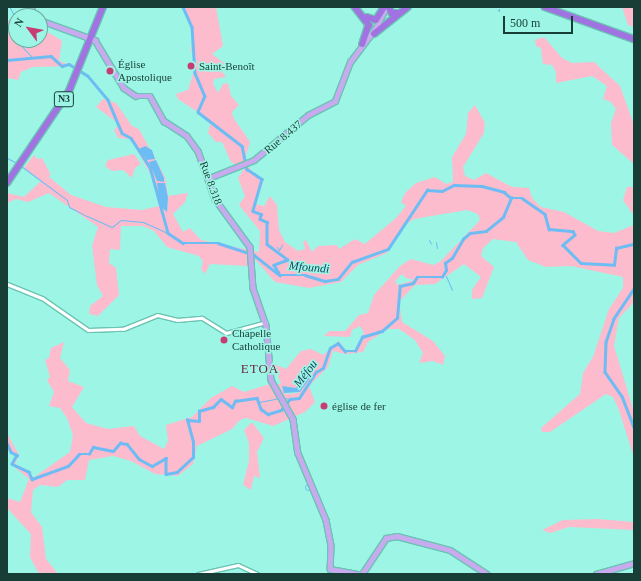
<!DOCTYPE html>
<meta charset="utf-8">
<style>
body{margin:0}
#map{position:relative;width:641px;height:581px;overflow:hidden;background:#9df6e5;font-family:"Times New Roman",serif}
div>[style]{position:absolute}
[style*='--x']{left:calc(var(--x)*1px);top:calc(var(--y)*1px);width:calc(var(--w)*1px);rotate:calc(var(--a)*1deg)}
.green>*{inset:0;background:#fcbccd}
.water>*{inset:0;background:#6dbcf4}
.stream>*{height:1px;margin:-0.5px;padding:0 0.5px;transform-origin:0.5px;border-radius:0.5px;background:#6dbcf4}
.stream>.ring{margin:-0.5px;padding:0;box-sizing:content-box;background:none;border:1px solid #6dbcf4;border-radius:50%}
.river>*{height:2.5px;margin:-1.25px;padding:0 1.25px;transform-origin:1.25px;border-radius:1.25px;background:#6dbcf4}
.roads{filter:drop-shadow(1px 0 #6bc3b3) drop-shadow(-1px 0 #6bc3b3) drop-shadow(0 1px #6bc3b3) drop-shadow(0 -1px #6bc3b3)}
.minor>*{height:3px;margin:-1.5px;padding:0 1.5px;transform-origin:1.5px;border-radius:1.5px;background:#fff}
.major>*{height:4.5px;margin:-2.25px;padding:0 2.25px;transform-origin:2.25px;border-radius:2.25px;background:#c7abee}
.highway>*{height:5.5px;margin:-2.75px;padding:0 2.75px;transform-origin:2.75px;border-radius:2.75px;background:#a173e2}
.dots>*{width:11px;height:11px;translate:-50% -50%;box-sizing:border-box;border:2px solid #9df6e5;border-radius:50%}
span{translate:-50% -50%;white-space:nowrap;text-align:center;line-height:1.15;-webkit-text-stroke:3px #9df6e5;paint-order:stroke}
.shield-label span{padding:1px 3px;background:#9df6e5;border:1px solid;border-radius:3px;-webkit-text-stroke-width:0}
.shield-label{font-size:10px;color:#173d36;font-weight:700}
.poi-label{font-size:11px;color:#173d36}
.left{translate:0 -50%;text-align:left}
.street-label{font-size:11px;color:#173d36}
.water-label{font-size:12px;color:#16415e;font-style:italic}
.quarter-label{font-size:13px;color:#6a263e;letter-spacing:1px}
.frame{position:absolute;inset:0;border:8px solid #173d36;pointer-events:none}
.north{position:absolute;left:8px;top:8px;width:40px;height:40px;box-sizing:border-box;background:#9df6e5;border:1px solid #67ac9f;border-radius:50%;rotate:302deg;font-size:11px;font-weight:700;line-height:16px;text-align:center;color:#173d36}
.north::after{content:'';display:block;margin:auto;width:14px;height:18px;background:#c73c72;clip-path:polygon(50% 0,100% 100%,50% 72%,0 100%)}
.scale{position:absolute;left:503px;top:16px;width:70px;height:18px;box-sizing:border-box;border:2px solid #173d36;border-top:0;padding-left:5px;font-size:12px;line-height:14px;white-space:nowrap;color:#173d36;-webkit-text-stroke:3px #9df6e5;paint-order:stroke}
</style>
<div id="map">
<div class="green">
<div style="clip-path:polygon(evenodd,184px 7px,216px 7px,223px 46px,212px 54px,224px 63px,222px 72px,226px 77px,214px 79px,213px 84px,218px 93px,223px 84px,228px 83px,231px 96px,239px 105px,232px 112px,233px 117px,250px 142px,244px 162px,263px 183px,255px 204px,264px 206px,270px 196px,277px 205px,279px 230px,285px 242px,298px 251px,305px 249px,303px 242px,306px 240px,312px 252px,318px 246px,337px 245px,339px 249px,355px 239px,365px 244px,396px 218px,406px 206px,401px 202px,405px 193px,416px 183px,435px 177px,446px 184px,453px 182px,452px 157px,466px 134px,468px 113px,475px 105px,485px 123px,484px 133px,463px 167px,465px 176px,474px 180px,486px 173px,512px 187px,529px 188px,532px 198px,541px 207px,564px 212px,598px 231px,614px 233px,634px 225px,634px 302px,619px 318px,614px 346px,634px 412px,634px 458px,619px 410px,613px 397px,606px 394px,550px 432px,542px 432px,541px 428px,580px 394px,583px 373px,593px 357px,609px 309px,623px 288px,623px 277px,571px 266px,546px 267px,528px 260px,516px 242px,493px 239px,483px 248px,481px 256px,494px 267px,482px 298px,472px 299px,472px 290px,481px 277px,464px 264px,435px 284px,415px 285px,399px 302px,402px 322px,433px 341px,445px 356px,443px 365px,433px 361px,419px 363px,423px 353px,415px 340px,399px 329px,388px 329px,368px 342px,363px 352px,345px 354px,333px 351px,328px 367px,309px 386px,315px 402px,305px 412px,273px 426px,246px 418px,240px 420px,232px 429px,197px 446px,193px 464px,178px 476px,155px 474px,131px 461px,113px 456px,89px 460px,85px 480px,67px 480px,58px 487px,40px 485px,33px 490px,31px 512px,42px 527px,46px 559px,58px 574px,39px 574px,30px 557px,31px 534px,7px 508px,7px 498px,20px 502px,29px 479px,12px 465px,17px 456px,10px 452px,7px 433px,19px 455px,15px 464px,30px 472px,33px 478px,70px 452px,73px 435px,67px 418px,60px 408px,49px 406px,54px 392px,47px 380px,50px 377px,45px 360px,49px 358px,51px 348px,64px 342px,60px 358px,70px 370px,68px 381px,84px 387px,72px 407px,86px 423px,108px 429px,134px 426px,140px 436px,164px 449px,168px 441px,166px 425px,192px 417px,211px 398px,232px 386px,244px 392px,270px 384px,281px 384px,274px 364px,286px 369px,301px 351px,311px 349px,323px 355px,339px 341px,345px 350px,354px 351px,364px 333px,360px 326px,352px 330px,350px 337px,324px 336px,329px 331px,345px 331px,359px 315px,368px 313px,374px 295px,400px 266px,411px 259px,433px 265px,440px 262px,480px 220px,478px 214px,467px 210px,414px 219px,406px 224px,387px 253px,358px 265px,341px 282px,309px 288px,275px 282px,252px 256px,248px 256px,247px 266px,210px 264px,205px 274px,201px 269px,203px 261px,199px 256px,167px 247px,154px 231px,143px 226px,121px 226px,120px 250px,110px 249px,109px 263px,116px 268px,119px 295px,98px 316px,89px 314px,90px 306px,103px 296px,97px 285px,92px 246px,98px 227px,49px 193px,28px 202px,16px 199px,7px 203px,7px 193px,24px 197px,41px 181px,24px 168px,34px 155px,37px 159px,42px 158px,51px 175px,48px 176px,71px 195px,106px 207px,142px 210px,159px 206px,153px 179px,131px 139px,118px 138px,114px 130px,119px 124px,96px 107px,103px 99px,116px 103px,132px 126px,139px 129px,165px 177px,168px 196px,188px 193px,185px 202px,173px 214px,183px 232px,190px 228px,201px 240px,259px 252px,260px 231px,239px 205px,245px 196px,238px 178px,244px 169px,231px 162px,222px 142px,216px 142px,208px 133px,211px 121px,178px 99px,176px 94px,188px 90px,197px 61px,191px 51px,193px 33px,184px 7px,159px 191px,168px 198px,167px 212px,160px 206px,159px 191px,184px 7px,402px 274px,406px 278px,414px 280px,398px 285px,395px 281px,402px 274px,184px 7px,309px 370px,309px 375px,298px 393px,285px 394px,282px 387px,296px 388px,309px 370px)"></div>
<div style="clip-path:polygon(622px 7px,634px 7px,634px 27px,628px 25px)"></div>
<div style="clip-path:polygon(7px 19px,16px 25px,16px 40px,40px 40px,40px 34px,49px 33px,56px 37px,62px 41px,59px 61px,73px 66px,33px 67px,21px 72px,18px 80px,7px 78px)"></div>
<div style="clip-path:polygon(544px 37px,562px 58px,572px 63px,594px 62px,620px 86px,634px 125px,634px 164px,612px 145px,611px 123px,616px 109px,611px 102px,603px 99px,607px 86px,592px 76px,556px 83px,556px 72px,552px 65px,543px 64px,541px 48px,536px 46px,535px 40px)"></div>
<div style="clip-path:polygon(134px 154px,141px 164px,135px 168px,132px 178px,123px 170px,112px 171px,105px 166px,108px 160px)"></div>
<div style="clip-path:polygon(627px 187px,634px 187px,634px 216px,623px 200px)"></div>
<div style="clip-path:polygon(252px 422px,264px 438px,257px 452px,260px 478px,254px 476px,251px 490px,243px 485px,249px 461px,249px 443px,244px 430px)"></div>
<div style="clip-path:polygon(598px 519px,634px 522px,634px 530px,569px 527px,550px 533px,542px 530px,563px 520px)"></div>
</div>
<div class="water">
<div style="clip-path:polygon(145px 146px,152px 150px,155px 159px,147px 160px,139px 149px)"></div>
<div style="clip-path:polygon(156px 160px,164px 178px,164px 182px,157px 181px,149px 162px)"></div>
<div style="clip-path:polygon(165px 183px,168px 198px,167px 212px,160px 206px,157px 183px)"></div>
<div style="clip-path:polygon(309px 370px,310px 378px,300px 392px,284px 393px,282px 386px,296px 388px)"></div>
</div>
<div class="stream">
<div style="--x:10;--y:8;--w:10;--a:61"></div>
<div style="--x:499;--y:9;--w:2;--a:90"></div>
<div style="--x:499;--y:11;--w:1;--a:-135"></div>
<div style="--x:498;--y:10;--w:1;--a:-45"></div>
<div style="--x:14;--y:14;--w:6;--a:-31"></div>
<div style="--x:7;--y:27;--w:15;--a:53"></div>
<div style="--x:16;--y:40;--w:22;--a:47"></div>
<div style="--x:7;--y:158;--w:11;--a:27"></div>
<div style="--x:21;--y:166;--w:57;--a:36.5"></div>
<div style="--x:67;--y:200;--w:7;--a:74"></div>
<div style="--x:69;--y:207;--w:20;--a:27"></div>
<div style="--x:87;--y:216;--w:27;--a:24"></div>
<div style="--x:112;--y:227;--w:11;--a:-38"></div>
<div style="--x:121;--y:220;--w:22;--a:5"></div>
<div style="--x:143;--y:222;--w:27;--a:24"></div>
<div style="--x:255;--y:173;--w:4;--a:76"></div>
<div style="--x:429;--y:240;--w:4;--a:63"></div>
<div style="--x:436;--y:242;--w:6;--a:81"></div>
<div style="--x:277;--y:247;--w:4;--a:56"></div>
<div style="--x:279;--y:250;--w:6;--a:-59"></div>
<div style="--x:446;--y:276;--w:15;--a:67"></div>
<div style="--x:284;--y:398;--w:6;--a:9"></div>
<div style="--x:259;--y:402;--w:20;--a:-11"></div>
<div class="ring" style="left:305px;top:484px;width:5px;height:5px"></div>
</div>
<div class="river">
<div style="--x:183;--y:7;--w:22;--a:66"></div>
<div style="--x:192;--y:27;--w:46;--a:86.3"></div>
<div style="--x:195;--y:73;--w:25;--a:67"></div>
<div style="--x:205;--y:96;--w:17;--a:114"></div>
<div style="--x:198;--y:112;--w:56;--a:37.7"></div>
<div style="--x:242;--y:146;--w:24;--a:78"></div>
<div style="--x:247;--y:169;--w:18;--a:34"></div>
<div style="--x:262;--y:179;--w:33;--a:106"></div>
<div style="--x:253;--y:211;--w:9;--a:21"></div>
<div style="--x:261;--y:214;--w:5;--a:101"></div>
<div style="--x:260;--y:219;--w:8;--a:23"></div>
<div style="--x:267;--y:222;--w:22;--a:90"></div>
<div style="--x:267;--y:244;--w:26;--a:37"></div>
<div style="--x:288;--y:260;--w:15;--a:160"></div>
<div style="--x:274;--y:265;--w:9;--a:58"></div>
<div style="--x:7;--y:60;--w:44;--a:-5.2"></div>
<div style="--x:51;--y:56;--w:15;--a:42"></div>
<div style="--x:62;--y:66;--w:7;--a:-16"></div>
<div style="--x:69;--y:64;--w:22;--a:32"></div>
<div style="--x:88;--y:76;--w:31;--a:50"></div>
<div style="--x:108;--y:100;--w:36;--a:67"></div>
<div style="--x:122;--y:133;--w:10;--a:29"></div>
<div style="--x:131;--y:138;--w:35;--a:57"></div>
<div style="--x:150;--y:167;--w:68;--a:74.7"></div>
<div style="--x:168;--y:233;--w:18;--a:34"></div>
<div style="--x:183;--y:243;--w:35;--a:0"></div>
<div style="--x:218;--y:243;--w:38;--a:18"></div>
<div style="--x:254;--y:255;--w:33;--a:38"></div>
<div style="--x:280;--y:275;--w:25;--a:0"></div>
<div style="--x:305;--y:275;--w:21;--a:17"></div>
<div style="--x:325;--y:281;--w:13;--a:-9"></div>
<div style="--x:338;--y:279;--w:22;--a:-51"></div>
<div style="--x:352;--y:262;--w:38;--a:-20"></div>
<div style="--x:388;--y:249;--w:71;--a:-56.5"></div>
<div style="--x:427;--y:190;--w:15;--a:4"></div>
<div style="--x:442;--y:191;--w:13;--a:-27"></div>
<div style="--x:454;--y:185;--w:28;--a:2"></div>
<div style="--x:482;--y:186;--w:23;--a:15"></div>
<div style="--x:504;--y:192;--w:9;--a:41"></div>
<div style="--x:511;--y:198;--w:11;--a:0"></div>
<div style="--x:522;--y:198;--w:28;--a:35"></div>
<div style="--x:545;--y:214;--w:16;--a:75"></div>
<div style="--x:549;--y:229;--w:24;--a:5"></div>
<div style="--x:573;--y:231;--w:4;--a:63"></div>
<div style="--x:575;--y:235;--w:16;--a:140"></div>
<div style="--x:563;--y:245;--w:25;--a:45"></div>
<div style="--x:581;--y:263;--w:33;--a:3"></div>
<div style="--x:614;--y:265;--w:17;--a:-83"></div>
<div style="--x:616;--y:248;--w:18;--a:-13"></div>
<div style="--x:634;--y:289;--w:36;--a:124"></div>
<div style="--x:614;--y:319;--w:24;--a:109"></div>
<div style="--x:606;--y:342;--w:30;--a:92"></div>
<div style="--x:605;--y:372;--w:29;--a:55"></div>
<div style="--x:622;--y:396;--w:33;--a:69"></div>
<div style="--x:7;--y:443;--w:10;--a:66"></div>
<div style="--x:11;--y:452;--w:7;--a:27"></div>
<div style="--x:17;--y:455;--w:10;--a:119"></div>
<div style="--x:12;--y:464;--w:19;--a:25"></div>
<div style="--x:29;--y:472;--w:8;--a:67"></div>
<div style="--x:32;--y:479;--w:38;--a:-20"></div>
<div style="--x:68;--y:466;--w:16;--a:-47"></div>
<div style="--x:79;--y:454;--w:10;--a:0"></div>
<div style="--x:89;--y:454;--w:8;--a:-60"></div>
<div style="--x:93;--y:447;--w:20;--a:11"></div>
<div style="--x:113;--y:451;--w:11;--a:-49"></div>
<div style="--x:120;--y:443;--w:7;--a:8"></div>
<div style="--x:127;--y:444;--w:19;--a:51"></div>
<div style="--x:139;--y:459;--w:15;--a:28"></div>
<div style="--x:152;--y:466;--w:16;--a:-30"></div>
<div style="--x:166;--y:458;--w:16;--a:90"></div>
<div style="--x:166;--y:474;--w:11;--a:-10"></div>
<div style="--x:177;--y:472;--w:22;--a:-43"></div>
<div style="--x:193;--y:457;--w:15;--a:-90"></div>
<div style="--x:193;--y:442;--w:23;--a:-105"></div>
<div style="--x:187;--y:420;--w:12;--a:5"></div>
<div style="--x:199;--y:421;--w:10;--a:-90"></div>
<div style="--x:199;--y:411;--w:15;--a:-16"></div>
<div style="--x:213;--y:407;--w:11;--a:-45"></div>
<div style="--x:221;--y:399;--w:14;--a:36"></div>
<div style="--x:232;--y:407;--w:7;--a:-63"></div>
<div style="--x:235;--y:401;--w:22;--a:-8"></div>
<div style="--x:257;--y:398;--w:12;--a:70"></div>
<div style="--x:261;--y:409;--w:9;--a:36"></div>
<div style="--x:268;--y:414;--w:14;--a:-17"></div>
<div style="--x:281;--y:410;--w:14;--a:-51"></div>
<div style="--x:290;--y:399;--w:9;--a:-6"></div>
<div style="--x:299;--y:398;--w:31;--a:-57"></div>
<div style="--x:316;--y:372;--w:8;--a:-30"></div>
<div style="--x:323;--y:368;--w:21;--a:-71"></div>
<div style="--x:330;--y:348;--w:9;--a:-32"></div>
<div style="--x:338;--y:343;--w:11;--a:49"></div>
<div style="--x:345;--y:351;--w:10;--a:0"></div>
<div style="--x:355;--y:351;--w:16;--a:-63"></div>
<div style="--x:362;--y:337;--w:21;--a:-17"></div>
<div style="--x:382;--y:331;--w:20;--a:-41"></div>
<div style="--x:397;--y:318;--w:32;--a:-85"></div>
<div style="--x:400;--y:286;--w:13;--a:-13"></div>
<div style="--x:413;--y:283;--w:7;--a:-56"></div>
<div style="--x:417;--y:277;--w:25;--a:0"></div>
<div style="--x:442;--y:277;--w:8;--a:-60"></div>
<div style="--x:446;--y:270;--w:7;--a:-98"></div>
<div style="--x:445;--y:263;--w:9;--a:-36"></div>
<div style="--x:452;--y:258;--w:22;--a:-60"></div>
<div style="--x:463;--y:239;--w:9;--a:-41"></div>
<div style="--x:470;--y:233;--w:16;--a:-7"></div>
<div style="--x:486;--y:231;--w:22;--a:-39"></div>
<div style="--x:503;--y:217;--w:21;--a:-67"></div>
</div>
<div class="roads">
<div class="minor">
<div style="--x:7;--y:284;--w:38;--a:22"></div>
<div style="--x:42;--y:298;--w:56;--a:34.8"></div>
<div style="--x:88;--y:330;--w:35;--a:-2"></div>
<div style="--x:123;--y:329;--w:37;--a:-22"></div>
<div style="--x:157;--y:315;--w:21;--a:14"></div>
<div style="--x:177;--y:320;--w:25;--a:-5"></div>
<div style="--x:202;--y:318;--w:28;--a:32"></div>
<div style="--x:226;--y:333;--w:41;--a:-15.4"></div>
<div style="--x:198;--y:574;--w:41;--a:-12.7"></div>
<div style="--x:238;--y:565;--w:21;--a:25"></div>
</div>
<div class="major">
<div style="--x:31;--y:7;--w:10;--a:66"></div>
<div style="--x:40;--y:20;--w:59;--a:20"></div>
<div style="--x:95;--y:40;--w:56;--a:58.9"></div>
<div style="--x:124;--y:88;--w:14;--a:34"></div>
<div style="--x:136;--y:96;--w:14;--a:0"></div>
<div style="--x:150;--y:96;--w:29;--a:61"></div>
<div style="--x:164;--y:121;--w:27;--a:33"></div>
<div style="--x:187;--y:136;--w:19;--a:54"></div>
<div style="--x:198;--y:151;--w:51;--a:70.5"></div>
<div style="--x:215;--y:199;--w:59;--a:53.9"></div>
<div style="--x:250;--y:247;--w:41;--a:85.8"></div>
<div style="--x:253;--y:288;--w:39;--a:71"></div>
<div style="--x:266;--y:325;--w:55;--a:84.8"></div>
<div style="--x:271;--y:380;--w:45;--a:60.6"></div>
<div style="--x:293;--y:419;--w:34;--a:82"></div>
<div style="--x:298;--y:453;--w:73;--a:67.3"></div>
<div style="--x:326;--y:520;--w:25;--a:79"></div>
<div style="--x:331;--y:545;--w:24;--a:92"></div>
<div style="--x:330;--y:569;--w:29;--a:10"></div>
<div style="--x:209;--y:178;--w:48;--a:-21.8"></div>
<div style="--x:254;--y:160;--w:70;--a:-39.8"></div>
<div style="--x:308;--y:115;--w:30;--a:-27"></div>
<div style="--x:335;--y:101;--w:42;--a:-69"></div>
<div style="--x:350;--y:62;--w:41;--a:-52.9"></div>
<div style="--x:375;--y:29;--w:22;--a:-63"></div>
<div style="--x:362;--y:574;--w:43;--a:-56.3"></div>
<div style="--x:386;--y:538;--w:11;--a:-10"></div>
<div style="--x:397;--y:536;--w:55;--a:14.8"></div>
<div style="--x:450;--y:550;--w:44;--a:33"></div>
<div style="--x:596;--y:574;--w:40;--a:-16"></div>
</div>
<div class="highway">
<div style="--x:355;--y:7;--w:23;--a:52"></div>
<div style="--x:369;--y:25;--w:20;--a:108"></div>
<div style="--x:389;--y:7;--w:7;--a:63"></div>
<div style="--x:392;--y:13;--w:7;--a:0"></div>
<div style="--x:545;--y:7;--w:95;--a:19.8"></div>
<div style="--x:367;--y:17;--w:9;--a:18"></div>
<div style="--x:376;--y:20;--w:15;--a:-58"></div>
<div style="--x:374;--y:34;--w:43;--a:-38.5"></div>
<div style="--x:7;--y:183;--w:111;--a:-56"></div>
<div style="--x:69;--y:91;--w:91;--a:-68"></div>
</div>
</div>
<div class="dots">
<div style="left:191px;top:66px;background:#c73c72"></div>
<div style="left:110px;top:71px;background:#c73c72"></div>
<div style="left:224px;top:340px;background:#c73c72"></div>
<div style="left:324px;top:406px;background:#c73c72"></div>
</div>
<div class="shield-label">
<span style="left:64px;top:99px">N3</span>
</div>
<div class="poi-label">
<span class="left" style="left:118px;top:71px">Église<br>Apostolique</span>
<span class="left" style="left:199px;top:66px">Saint-Benoît</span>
<span class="left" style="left:232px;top:340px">Chapelle<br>Catholique</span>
<span class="left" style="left:332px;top:406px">église de fer</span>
</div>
<div class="street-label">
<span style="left:283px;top:137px;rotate:-40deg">Rue 8.437</span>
<span style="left:211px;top:183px;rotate:70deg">Rue 8.318</span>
</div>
<div class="water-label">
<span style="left:309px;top:268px;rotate:5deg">Mfoundi</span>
<span style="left:306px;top:374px;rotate:-53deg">Méfou</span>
</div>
<div class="quarter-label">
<span style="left:260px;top:369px">ETOA</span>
</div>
<div class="frame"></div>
<div class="north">N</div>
<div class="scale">500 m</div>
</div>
